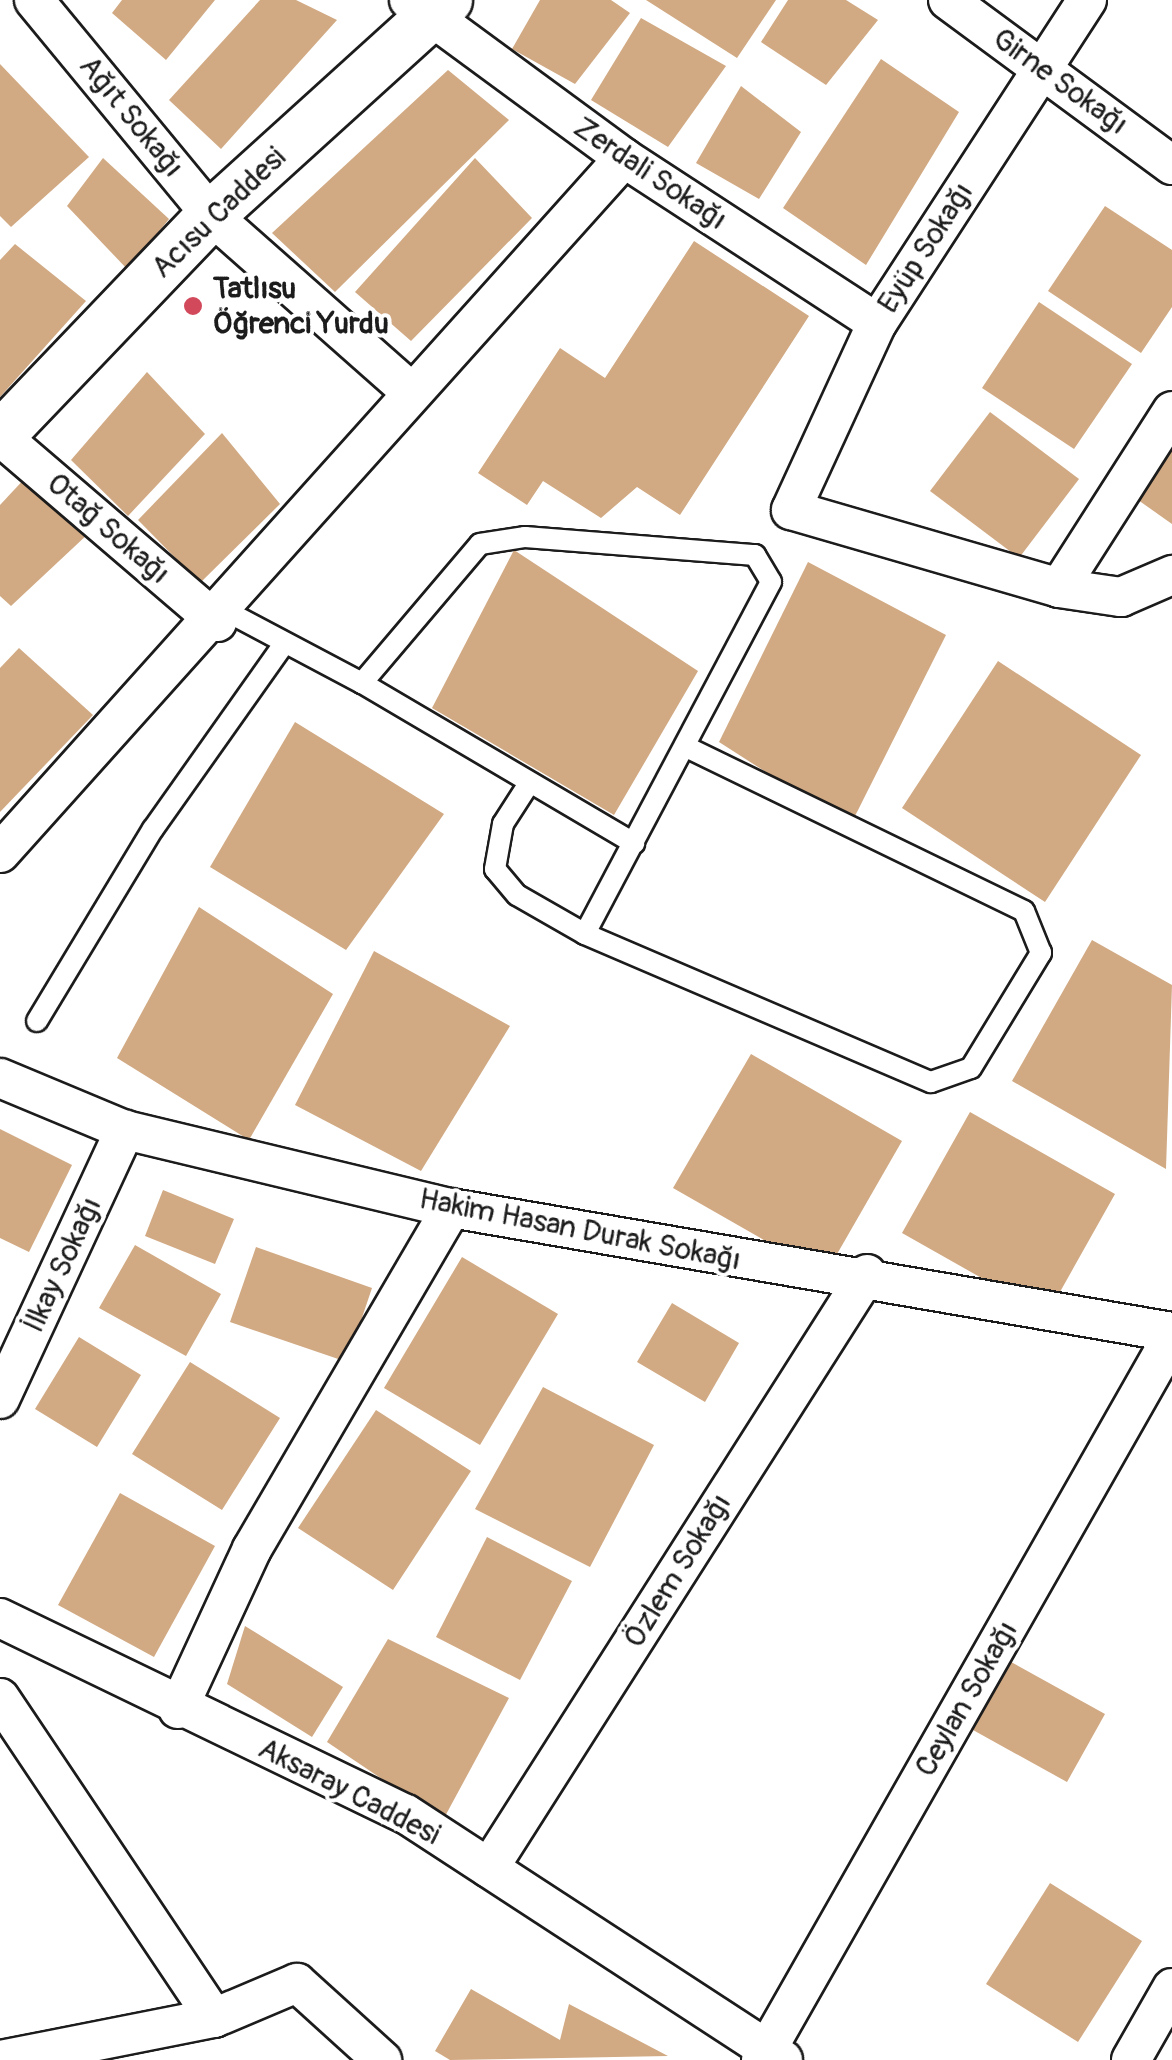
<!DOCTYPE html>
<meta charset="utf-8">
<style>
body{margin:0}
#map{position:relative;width:1172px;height:2060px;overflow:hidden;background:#fff;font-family:Pangolin,sans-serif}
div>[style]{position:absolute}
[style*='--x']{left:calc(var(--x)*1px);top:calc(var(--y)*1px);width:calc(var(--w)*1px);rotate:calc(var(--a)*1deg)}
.building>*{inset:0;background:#d1a982}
.roads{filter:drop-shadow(2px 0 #1c1c1c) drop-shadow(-2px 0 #1c1c1c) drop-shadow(0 2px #1c1c1c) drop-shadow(0 -2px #1c1c1c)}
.service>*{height:20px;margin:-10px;padding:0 10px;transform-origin:10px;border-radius:10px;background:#fff}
.minor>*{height:38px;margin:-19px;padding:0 19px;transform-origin:19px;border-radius:19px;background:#fff}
.tertiary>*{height:48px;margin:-24px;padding:0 24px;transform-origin:24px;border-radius:24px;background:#fff}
.dots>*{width:28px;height:28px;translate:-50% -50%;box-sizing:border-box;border:5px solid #fff;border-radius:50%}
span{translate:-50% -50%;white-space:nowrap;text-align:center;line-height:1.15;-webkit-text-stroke:8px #fff;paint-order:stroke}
.street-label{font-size:30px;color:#1c1c1c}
.poi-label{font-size:30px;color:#1c1c1c;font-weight:700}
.left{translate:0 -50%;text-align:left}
</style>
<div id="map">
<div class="building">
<div style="clip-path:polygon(122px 0,215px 0,166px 60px,112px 13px)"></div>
<div style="clip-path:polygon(260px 0,296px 0,337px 20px,221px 149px,169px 100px)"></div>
<div style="clip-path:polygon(540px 0,611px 0,630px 13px,575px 84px,512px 49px)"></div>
<div style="clip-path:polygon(646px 0,776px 0,737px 58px)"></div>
<div style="clip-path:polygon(788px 0,846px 0,878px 20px,826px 85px,761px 42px)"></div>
<div style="clip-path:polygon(641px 18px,726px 66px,668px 147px,591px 100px)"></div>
<div style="clip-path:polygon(881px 59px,959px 112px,866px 265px,783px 208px)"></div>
<div style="clip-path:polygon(0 64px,89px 157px,11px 227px,0 216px)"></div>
<div style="clip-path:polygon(448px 70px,509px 120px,335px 292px,272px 233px)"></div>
<div style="clip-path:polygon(741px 86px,801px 132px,759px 199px,696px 163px)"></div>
<div style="clip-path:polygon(103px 158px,169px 219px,128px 270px,67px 206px)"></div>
<div style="clip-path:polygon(475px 158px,532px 218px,411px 341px,355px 292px)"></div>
<div style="clip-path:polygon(1105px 206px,1172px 250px,1172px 307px,1141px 353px,1048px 291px)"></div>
<div style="clip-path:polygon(694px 241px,809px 316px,680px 515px,637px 487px,601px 518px,543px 481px,527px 505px,478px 473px,560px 348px,605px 378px)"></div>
<div style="clip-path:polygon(15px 244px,86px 301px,0 397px,0 260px)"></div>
<div style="clip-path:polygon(1039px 302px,1132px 364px,1074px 449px,982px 388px)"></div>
<div style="clip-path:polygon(147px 372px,205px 434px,128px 516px,71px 460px)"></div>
<div style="clip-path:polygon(990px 412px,1079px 479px,1019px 558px,930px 491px)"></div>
<div style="clip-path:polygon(222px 433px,280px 504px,200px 583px,138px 520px)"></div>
<div style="clip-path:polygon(1172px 437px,1172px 524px,1131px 495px)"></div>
<div style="clip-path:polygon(28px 475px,89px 533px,11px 606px,0 596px,0 505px)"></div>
<div style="clip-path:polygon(514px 550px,698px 671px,614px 815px,432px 708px)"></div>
<div style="clip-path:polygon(808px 562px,946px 635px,850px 826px,719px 742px)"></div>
<div style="clip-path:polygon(19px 648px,93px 715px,0 812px,0 668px)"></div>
<div style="clip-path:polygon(998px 661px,1141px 755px,1045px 902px,902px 808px)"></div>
<div style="clip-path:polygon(295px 722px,444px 814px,346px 950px,210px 867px)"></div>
<div style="clip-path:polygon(199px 907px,333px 994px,249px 1140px,117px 1058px)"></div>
<div style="clip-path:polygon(1092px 940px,1172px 985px,1166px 1169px,1012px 1081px)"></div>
<div style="clip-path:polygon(374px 951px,510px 1026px,421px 1171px,295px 1105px)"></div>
<div style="clip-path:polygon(751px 1054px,902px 1141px,825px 1275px,673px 1188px)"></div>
<div style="clip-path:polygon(970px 1112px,1115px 1194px,1047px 1315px,902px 1233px)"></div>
<div style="clip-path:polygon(0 1129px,72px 1165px,29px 1252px,0 1238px)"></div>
<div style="clip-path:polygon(163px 1190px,234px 1219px,215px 1264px,145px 1236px)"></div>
<div style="clip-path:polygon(135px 1245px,221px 1294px,186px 1356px,99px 1308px)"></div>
<div style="clip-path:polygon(256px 1247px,372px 1288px,347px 1362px,230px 1322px)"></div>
<div style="clip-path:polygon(462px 1257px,558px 1314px,480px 1445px,384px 1388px)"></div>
<div style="clip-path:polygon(672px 1303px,739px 1343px,705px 1402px,637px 1362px)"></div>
<div style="clip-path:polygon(79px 1337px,141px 1375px,97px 1447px,35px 1409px)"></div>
<div style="clip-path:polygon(190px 1362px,280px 1418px,222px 1510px,132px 1454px)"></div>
<div style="clip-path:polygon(543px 1387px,654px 1445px,590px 1567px,475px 1509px)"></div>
<div style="clip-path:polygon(376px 1410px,471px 1471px,393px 1590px,298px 1528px)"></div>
<div style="clip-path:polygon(120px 1493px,215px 1546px,154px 1657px,58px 1605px)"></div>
<div style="clip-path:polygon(487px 1537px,572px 1581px,520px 1680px,436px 1637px)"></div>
<div style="clip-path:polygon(245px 1626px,343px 1687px,312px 1737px,227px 1684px)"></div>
<div style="clip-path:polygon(388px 1639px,509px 1698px,443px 1820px,327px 1742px)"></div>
<div style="clip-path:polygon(1011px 1662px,1105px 1714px,1067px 1782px,973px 1730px)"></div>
<div style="clip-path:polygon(1050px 1883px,1142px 1941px,1078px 2042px,986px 1984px)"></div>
<div style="clip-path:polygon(471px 1989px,560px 2040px,569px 2004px,668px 2056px,450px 2060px,435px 2051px)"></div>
</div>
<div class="roads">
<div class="service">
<div style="--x:226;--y:611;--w:154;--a:27.9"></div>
<div style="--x:362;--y:683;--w:182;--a:-49.7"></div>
<div style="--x:480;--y:544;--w:46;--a:-8.8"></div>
<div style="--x:525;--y:537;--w:231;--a:4.5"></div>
<div style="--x:755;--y:555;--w:31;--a:59"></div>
<div style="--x:771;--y:582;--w:398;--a:117.9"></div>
<div style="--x:585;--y:934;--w:376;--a:23.2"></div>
<div style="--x:931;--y:1082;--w:42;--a:-19.3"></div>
<div style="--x:971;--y:1068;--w:135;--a:-58.7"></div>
<div style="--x:1041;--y:953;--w:45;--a:-112"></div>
<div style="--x:1024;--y:911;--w:376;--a:-154.1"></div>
<div style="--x:362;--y:683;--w:316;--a:30.5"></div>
<div style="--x:528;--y:785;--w:46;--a:122.7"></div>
<div style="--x:503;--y:824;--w:46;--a:100.1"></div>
<div style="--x:495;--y:869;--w:34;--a:50"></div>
<div style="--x:517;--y:895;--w:78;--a:29.8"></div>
<div style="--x:37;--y:1021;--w:224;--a:-58.9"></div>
<div style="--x:153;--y:829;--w:223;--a:-54.7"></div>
</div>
<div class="minor">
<div style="--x:34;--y:0;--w:278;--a:50.5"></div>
<div style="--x:211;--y:215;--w:266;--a:41.5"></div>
<div style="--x:409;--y:0;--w:267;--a:36.3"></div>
<div style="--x:624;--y:158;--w:302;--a:33.1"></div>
<div style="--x:948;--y:0;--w:278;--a:36.4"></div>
<div style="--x:1087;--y:0;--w:385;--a:123"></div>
<div style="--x:877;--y:323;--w:206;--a:114.7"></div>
<div style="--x:791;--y:510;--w:279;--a:16.2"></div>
<div style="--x:1059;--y:588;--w:63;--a:8.3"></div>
<div style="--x:1121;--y:597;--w:56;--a:-23.3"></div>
<div style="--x:0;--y:436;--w:286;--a:40.6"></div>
<div style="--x:1059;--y:588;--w:210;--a:-57.4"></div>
<div style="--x:0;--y:853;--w:934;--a:-48.08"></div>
<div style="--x:0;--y:1078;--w:135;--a:22.6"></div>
<div style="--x:125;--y:1130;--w:335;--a:13.5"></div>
<div style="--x:451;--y:1208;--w:732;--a:9.76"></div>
<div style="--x:0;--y:1399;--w:297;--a:-65.1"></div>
<div style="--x:0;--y:1618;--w:451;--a:25.8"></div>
<div style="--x:406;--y:1814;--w:450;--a:33.1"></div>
<div style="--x:0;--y:1698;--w:385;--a:56.2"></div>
<div style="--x:178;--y:1709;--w:176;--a:-65.2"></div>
<div style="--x:252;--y:1549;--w:395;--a:-59.7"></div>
<div style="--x:489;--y:1868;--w:704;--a:-57.53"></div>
<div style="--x:1;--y:2060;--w:217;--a:-11.2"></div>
<div style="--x:214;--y:2018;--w:90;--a:-22.9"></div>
<div style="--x:297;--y:1983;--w:115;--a:42.2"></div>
<div style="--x:761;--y:2060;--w:832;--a:-60.38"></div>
<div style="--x:1131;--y:2060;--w:83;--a:-60.3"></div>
</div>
<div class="tertiary">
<div style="--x:0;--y:436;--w:306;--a:-46.3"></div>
<div style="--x:211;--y:215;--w:320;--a:-42.2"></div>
</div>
</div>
<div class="dots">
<div style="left:193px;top:306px;background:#d1495b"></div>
</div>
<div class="street-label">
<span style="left:1060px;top:82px;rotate:36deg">Girne Sokağı</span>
<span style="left:131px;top:117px;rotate:51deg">Ağıt Sokağı</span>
<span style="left:650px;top:174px;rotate:34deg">Zerdali Sokağı</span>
<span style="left:219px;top:213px;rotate:-44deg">Acısu Caddesi</span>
<span style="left:926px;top:248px;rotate:-57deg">Eyüp Sokağı</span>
<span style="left:108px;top:529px;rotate:41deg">Otağ Sokağı</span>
<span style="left:580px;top:1230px;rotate:11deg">Hakim Hasan Durak Sokağı</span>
<span style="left:63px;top:1265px;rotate:-65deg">İlkay Sokağı</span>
<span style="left:678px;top:1571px;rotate:-58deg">Özlem Sokağı</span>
<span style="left:967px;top:1699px;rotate:-60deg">Ceylan Sokağı</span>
<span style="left:349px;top:1792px;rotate:27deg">Aksaray Caddesi</span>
</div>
<div class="poi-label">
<span class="left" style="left:213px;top:306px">Tatlısu<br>Öğrenci Yurdu</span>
</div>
</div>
